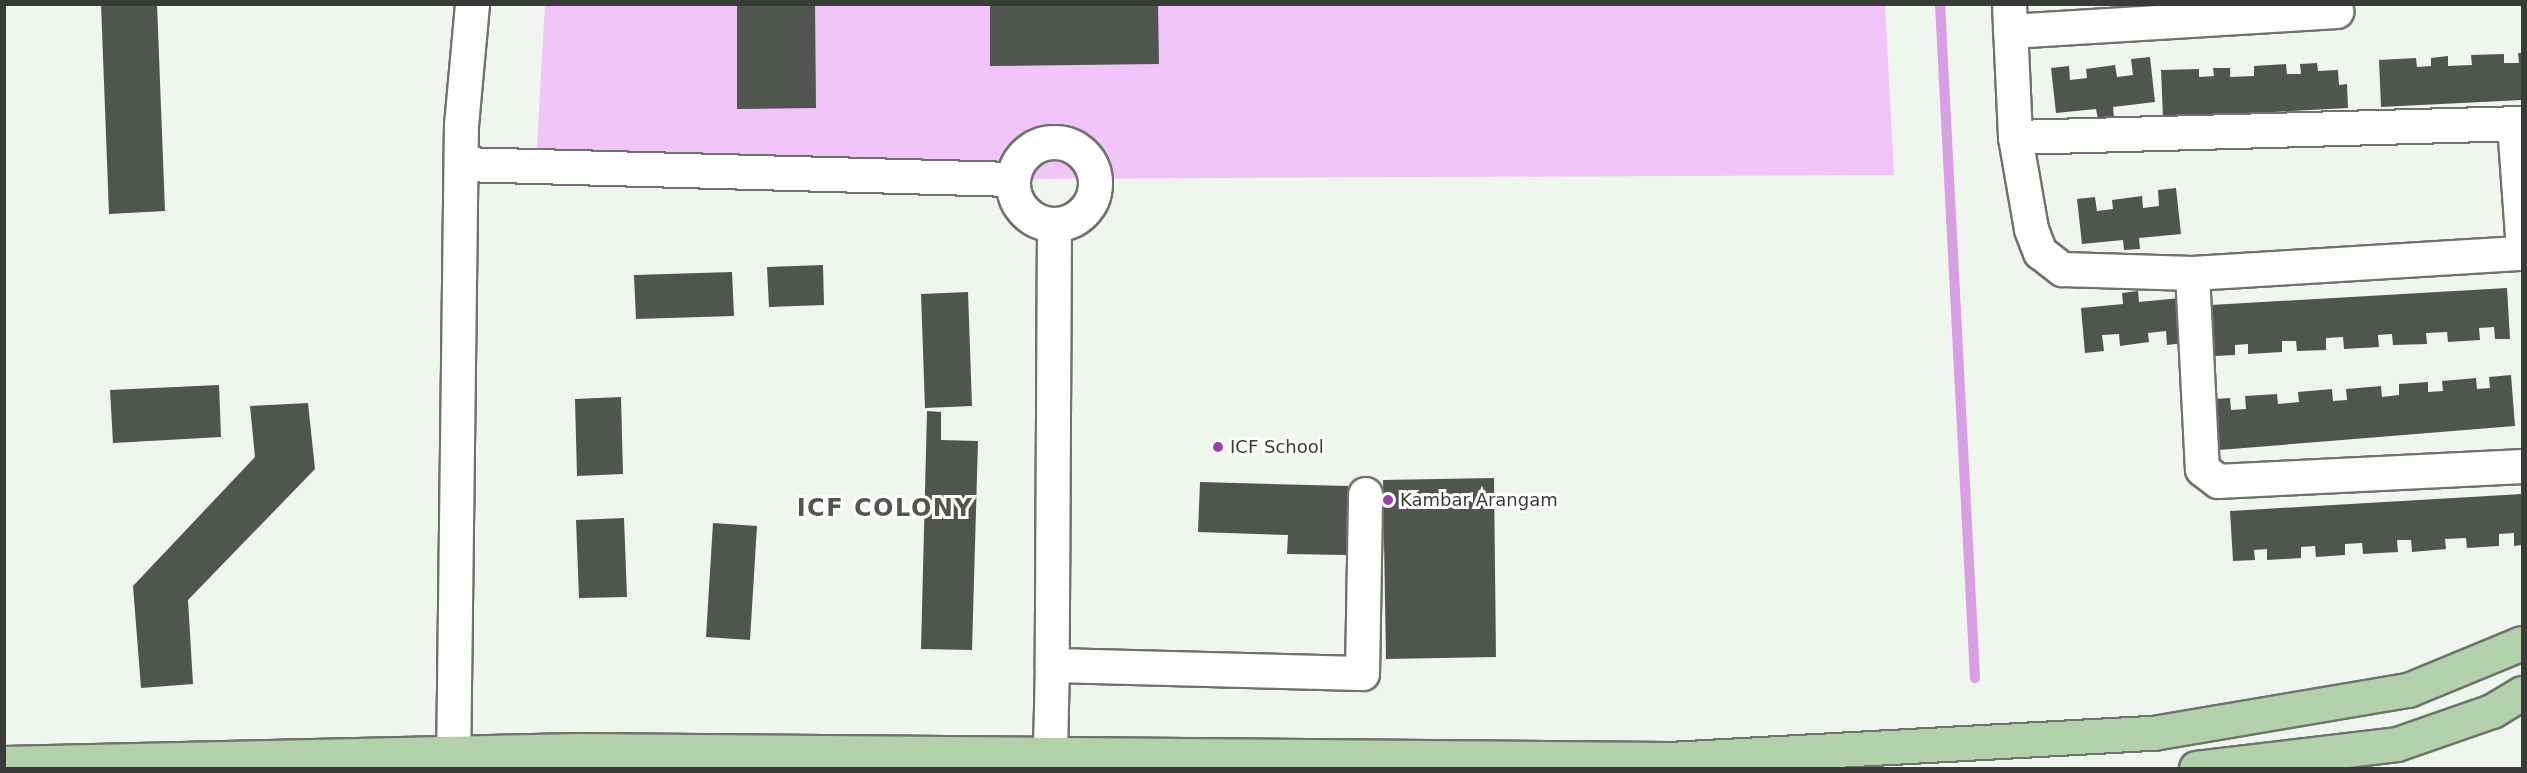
<!DOCTYPE html>
<style>
body{margin:0}
#map{position:relative;width:2527px;height:773px;overflow:hidden;background:#eff6ed;font-family:"DejaVu Sans",sans-serif}
div>[style]{position:absolute}
[style*='--x']{left:calc(var(--x)*1px);top:calc(var(--y)*1px);width:calc(var(--w)*1px);rotate:calc(var(--a)*1deg)}
.green>*{inset:0;background:#f1c4fa}
.stream>*{height:10px;margin:-5px;padding:0 5px;transform-origin:5px;border-radius:5px;background:#d99ee4}
.building>*{inset:0;background:#50564f}
.roads{filter:drop-shadow(2px 0 #6e746c) drop-shadow(-2px 0 #6e746c) drop-shadow(0 2px #6e746c) drop-shadow(0 -2px #6e746c)}
.minor>*{height:33px;margin:-16.5px;padding:0 16.5px;transform-origin:16.5px;border-radius:16.5px;background:#fff}
.minor>.ring{margin:-16.5px;padding:0;box-sizing:content-box;background:none;border:33px solid #fff;border-radius:50%}
.major>*{height:33px;margin:-16.5px;padding:0 16.5px;transform-origin:16.5px;border-radius:16.5px;background:#b3d1aa}
.dots>*{width:16px;height:16px;translate:-50% -50%;box-sizing:border-box;border:3px solid #fff;border-radius:50%}
span{translate:-50% -50%;white-space:nowrap;text-align:center;line-height:1.15;-webkit-text-stroke:6px #fff;paint-order:stroke}
.poi-label{font-size:18px;color:#383b37}
.left{translate:0 -50%;text-align:left}
.district-label{font-size:24px;color:#51574f;font-weight:700;letter-spacing:1.5px}
.frame{position:absolute;inset:0;border:6px solid #383b37;pointer-events:none}
</style>
<div id="map">
<div class="green">
<div style="clip-path:polygon(545px 5px,1885px 5px,1894px 175px,535px 181px)"></div>
</div>
<div class="stream">
<div style="--x:1940;--y:4;--w:675;--a:87.03"></div>
</div>
<div class="building">
<div style="clip-path:polygon(101px 4px,157px 4px,165px 211px,109px 214px)"></div>
<div style="clip-path:polygon(737px 4px,815px 4px,816px 108px,737px 109px)"></div>
<div style="clip-path:polygon(990px 4px,1158px 4px,1159px 64px,990px 66px)"></div>
<div style="clip-path:polygon(2518px 53px,2522px 53px,2522px 100px,2381px 107px,2379px 60px,2416px 58px,2417px 67px,2431px 66px,2431px 58px,2448px 56px,2448px 66px,2472px 65px,2471px 55px,2504px 54px,2504px 63px,2519px 63px)"></div>
<div style="clip-path:polygon(2150px 57px,2155px 102px,2113px 107px,2114px 118px,2098px 119px,2096px 109px,2056px 113px,2051px 68px,2069px 66px,2070px 80px,2087px 78px,2086px 69px,2115px 65px,2117px 77px,2133px 75px,2131px 59px)"></div>
<div style="clip-path:polygon(2317px 63px,2318px 71px,2338px 70px,2339px 85px,2347px 84px,2348px 108px,2163px 118px,2161px 70px,2199px 69px,2199px 77px,2214px 76px,2213px 68px,2230px 68px,2230px 77px,2254px 76px,2254px 66px,2286px 64px,2287px 74px,2301px 74px,2300px 64px)"></div>
<div style="clip-path:polygon(2176px 188px,2181px 234px,2139px 238px,2140px 249px,2124px 250px,2123px 240px,2082px 244px,2077px 199px,2095px 197px,2097px 211px,2113px 209px,2112px 200px,2142px 196px,2143px 208px,2159px 206px,2158px 190px)"></div>
<div style="clip-path:polygon(823px 265px,824px 305px,769px 307px,767px 267px)"></div>
<div style="clip-path:polygon(732px 272px,734px 316px,636px 319px,634px 275px)"></div>
<div style="clip-path:polygon(2507px 288px,2510px 339px,2495px 339px,2494px 327px,2479px 328px,2480px 340px,2448px 342px,2447px 332px,2426px 333px,2427px 344px,2393px 345px,2392px 334px,2378px 335px,2379px 347px,2344px 349px,2343px 337px,2326px 338px,2326px 350px,2297px 351px,2296px 341px,2282px 341px,2282px 352px,2248px 354px,2248px 344px,2235px 345px,2235px 355px,2214px 356px,2211px 305px)"></div>
<div style="clip-path:polygon(2138px 291px,2139px 302px,2180px 298px,2185px 343px,2167px 345px,2166px 331px,2148px 333px,2149px 342px,2120px 346px,2119px 334px,2102px 335px,2104px 351px,2085px 353px,2081px 308px,2123px 304px,2122px 293px)"></div>
<div style="clip-path:polygon(968px 292px,972px 406px,925px 408px,921px 294px)"></div>
<div style="clip-path:polygon(2511px 375px,2515px 426px,2219px 450px,2215px 399px,2230px 398px,2231px 410px,2246px 409px,2245px 396px,2277px 394px,2278px 404px,2299px 402px,2298px 392px,2332px 389px,2333px 401px,2347px 400px,2346px 389px,2381px 386px,2382px 397px,2399px 395px,2399px 384px,2428px 382px,2428px 392px,2443px 391px,2442px 381px,2476px 378px,2477px 389px,2490px 388px,2489px 377px)"></div>
<div style="clip-path:polygon(219px 385px,221px 437px,113px 443px,110px 390px)"></div>
<div style="clip-path:polygon(621px 397px,623px 474px,577px 476px,575px 399px)"></div>
<div style="clip-path:polygon(308px 403px,315px 469px,188px 600px,193px 684px,141px 688px,133px 586px,255px 457px,250px 406px)"></div>
<div style="clip-path:polygon(927px 411px,941px 412px,941px 440px,978px 441px,972px 650px,921px 649px)"></div>
<div style="clip-path:polygon(1494px 478px,1496px 657px,1386px 659px,1383px 480px)"></div>
<div style="clip-path:polygon(1200px 482px,1348px 486px,1347px 555px,1287px 554px,1288px 535px,1198px 532px)"></div>
<div style="clip-path:polygon(2522px 494px,2522px 545px,2514px 546px,2514px 533px,2499px 534px,2499px 546px,2467px 548px,2466px 538px,2445px 539px,2446px 549px,2412px 552px,2411px 540px,2397px 540px,2398px 552px,2363px 554px,2362px 543px,2345px 544px,2345px 555px,2316px 557px,2315px 546px,2301px 547px,2301px 558px,2267px 560px,2267px 549px,2254px 550px,2255px 560px,2233px 561px,2230px 511px)"></div>
<div style="clip-path:polygon(624px 518px,627px 597px,579px 598px,576px 520px)"></div>
<div style="clip-path:polygon(713px 523px,757px 526px,750px 640px,706px 637px)"></div>
</div>
<div class="roads">
<div class="minor">
<div style="--x:2009;--y:4;--w:133;--a:87.4"></div>
<div style="--x:2015;--y:137;--w:507;--a:-1.58"></div>
<div style="--x:2010;--y:31;--w:327;--a:-3.5"></div>
<div style="--x:2514;--y:124;--w:112;--a:85.9"></div>
<div style="--x:2015;--y:137;--w:93;--a:80.1"></div>
<div style="--x:2031;--y:229;--w:25;--a:69"></div>
<div style="--x:2040;--y:252;--w:28;--a:38"></div>
<div style="--x:2062;--y:269;--w:130;--a:1.8"></div>
<div style="--x:2192;--y:273;--w:331;--a:-3.5"></div>
<div class="ring" style="left:1013px;top:142px;width:49px;height:49px"></div>
<div style="--x:461;--y:164;--w:552;--a:1.56"></div>
<div style="--x:1054;--y:224;--w:441;--a:90.3"></div>
<div style="--x:1052;--y:665;--w:310;--a:1.5"></div>
<div style="--x:1362;--y:673;--w:179;--a:-89"></div>
<div style="--x:2192;--y:273;--w:196;--a:87.1"></div>
<div style="--x:2202;--y:469;--w:20;--a:37"></div>
<div style="--x:2218;--y:481;--w:304;--a:-2.8"></div>
<div style="--x:1050;--y:751;--w:86;--a:-88.7"></div>
<div style="--x:453;--y:768;--w:643;--a:-89.29"></div>
<div style="--x:461;--y:125;--w:121;--a:-84.8"></div>
</div>
<div class="major">
<div style="--x:4;--y:763;--w:573;--a:-1.3"></div>
<div style="--x:577;--y:750;--w:1092;--a:0.47"></div>
<div style="--x:1669;--y:759;--w:485;--a:-3.1"></div>
<div style="--x:2153;--y:733;--w:259;--a:-9.6"></div>
<div style="--x:2408;--y:690;--w:123;--a:-22.4"></div>
<div style="--x:2196;--y:768;--w:202;--a:-6.8"></div>
<div style="--x:2397;--y:744;--w:101;--a:-19.2"></div>
<div style="--x:2492;--y:711;--w:35;--a:-31"></div>
</div>
</div>
<div class="dots">
<div style="left:1218px;top:447px;background:#9b40ac"></div>
<div style="left:1388px;top:500px;background:#9b40ac"></div>
</div>
<div class="poi-label">
<span class="left" style="left:1230px;top:447px">ICF School</span>
<span class="left" style="left:1400px;top:500px">Kambar Arangam</span>
</div>
<div class="district-label">
<span style="left:885px;top:509px">ICF COLONY</span>
</div>
<div class="frame"></div>
</div>
